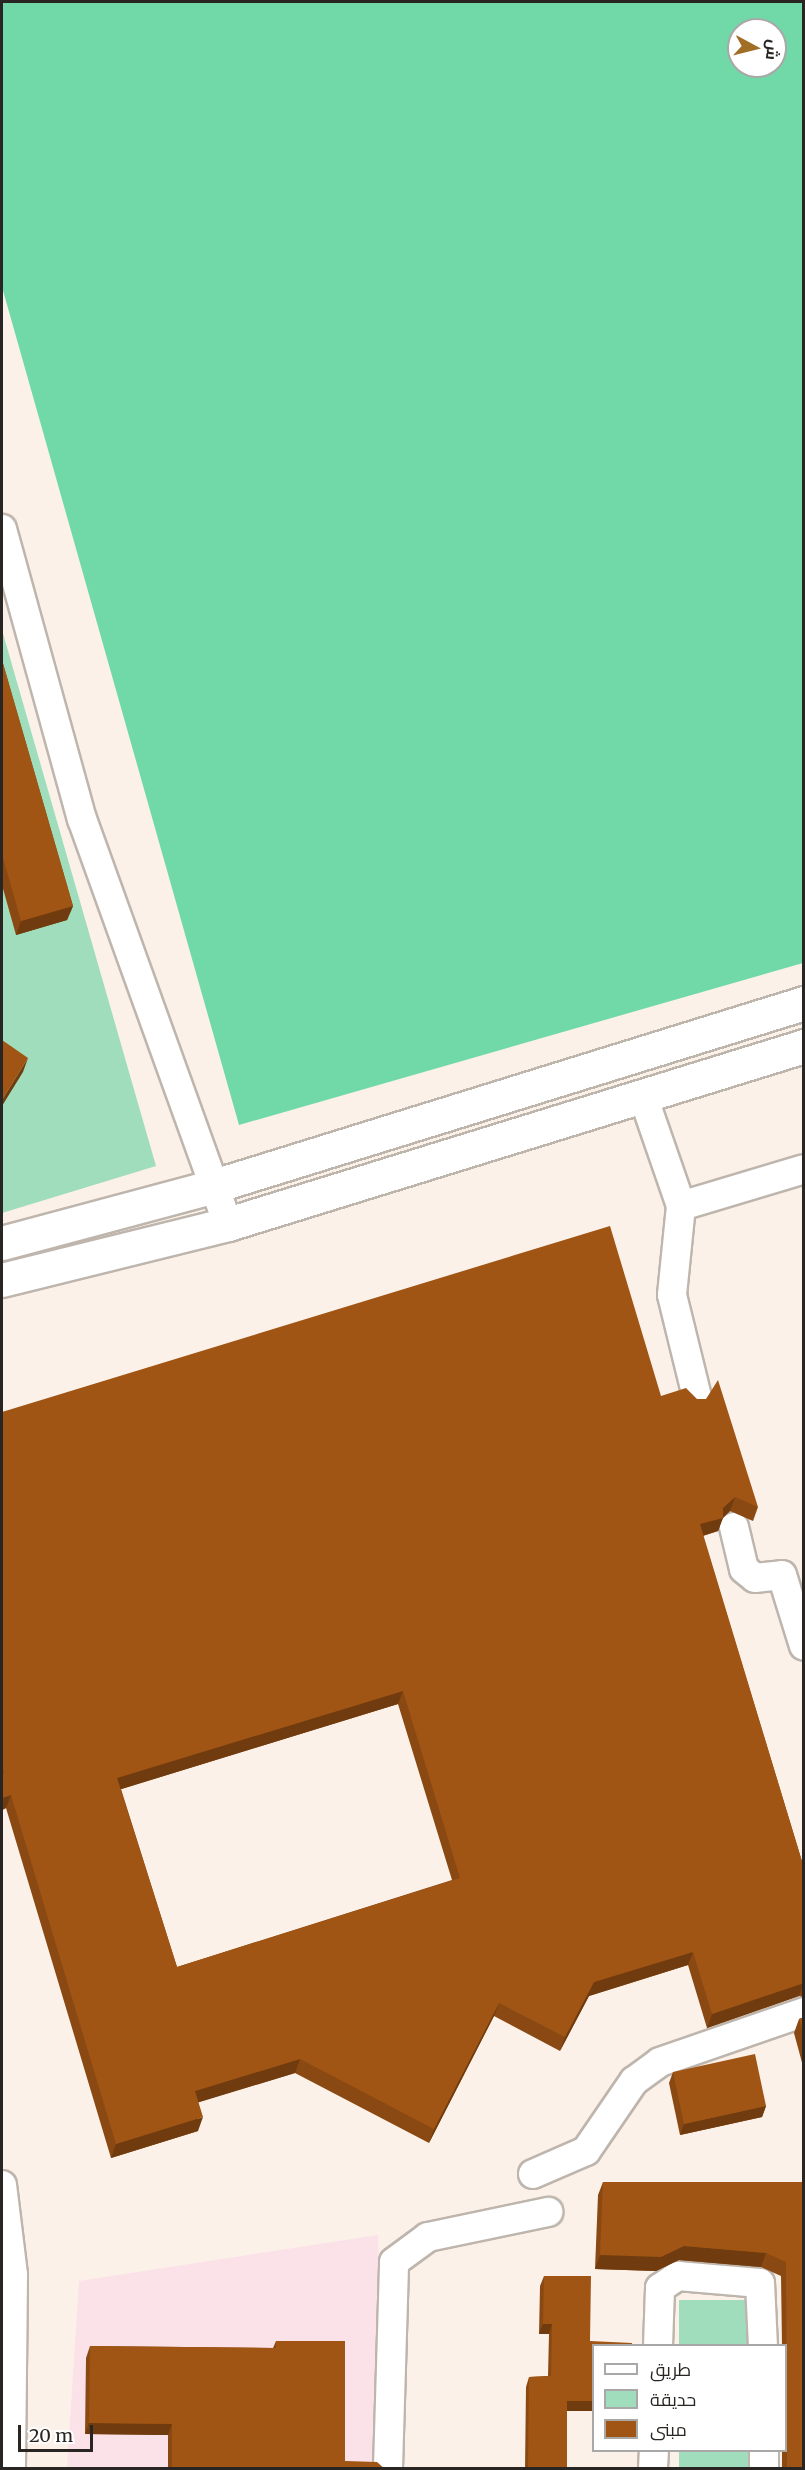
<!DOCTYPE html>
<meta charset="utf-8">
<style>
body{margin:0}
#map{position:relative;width:805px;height:2470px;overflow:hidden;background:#fbf1e9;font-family:Merriweather,Cairo,serif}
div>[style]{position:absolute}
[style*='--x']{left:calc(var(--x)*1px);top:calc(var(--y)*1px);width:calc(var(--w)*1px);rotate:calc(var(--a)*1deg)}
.education>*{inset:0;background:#fbe1e8}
.green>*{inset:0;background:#9fddbc}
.forest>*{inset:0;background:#70d9a7}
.roads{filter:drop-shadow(2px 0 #beb5ad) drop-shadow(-2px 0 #beb5ad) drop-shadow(0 2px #beb5ad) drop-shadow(0 -2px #beb5ad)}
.minor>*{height:28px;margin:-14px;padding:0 14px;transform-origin:14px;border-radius:14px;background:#fff}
.highway>*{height:33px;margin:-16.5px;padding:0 16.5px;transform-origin:16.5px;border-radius:16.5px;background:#fff}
.wall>*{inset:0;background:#8a4912}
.shaded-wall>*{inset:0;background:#703c0f}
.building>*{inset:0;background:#a05515}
span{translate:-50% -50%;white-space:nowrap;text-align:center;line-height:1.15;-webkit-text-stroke:6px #fff;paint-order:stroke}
.frame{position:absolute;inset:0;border:3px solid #292522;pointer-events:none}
.legend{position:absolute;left:592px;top:2344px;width:195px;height:108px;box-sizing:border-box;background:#fff;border:2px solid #a9a8a7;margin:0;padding:8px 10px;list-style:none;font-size:18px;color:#292522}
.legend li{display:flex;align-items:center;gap:12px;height:30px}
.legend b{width:30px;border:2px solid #a9a8a7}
.north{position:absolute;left:727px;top:18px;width:60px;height:60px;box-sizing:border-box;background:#fff;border:2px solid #a9a8a7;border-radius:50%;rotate:97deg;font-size:16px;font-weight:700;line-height:24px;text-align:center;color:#292522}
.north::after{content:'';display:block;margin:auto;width:21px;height:27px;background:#a16e25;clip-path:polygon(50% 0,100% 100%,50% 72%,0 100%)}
.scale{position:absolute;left:18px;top:2425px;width:75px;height:27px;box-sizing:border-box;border:3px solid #292522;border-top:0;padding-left:8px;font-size:18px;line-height:21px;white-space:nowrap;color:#292522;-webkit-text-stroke:4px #fff;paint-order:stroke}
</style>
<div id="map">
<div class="education">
<div style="clip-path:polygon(378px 2235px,381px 2468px,67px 2468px,79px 2281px)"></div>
</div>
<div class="green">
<div style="clip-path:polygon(2px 630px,156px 1166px,2px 1213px)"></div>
<div style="clip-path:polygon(679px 2300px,749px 2300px,749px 2345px,679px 2346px)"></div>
<div style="clip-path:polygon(679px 2451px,749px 2451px,749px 2468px,679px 2468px)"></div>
</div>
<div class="forest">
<div style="clip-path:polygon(evenodd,2px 2px,803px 2px,803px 963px,239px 1125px,2px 287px,2px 2px,739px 30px,775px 30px,775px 66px,739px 66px,739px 30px)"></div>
</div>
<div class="roads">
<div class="minor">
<div style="--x:2;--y:529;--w:301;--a:74.6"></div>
<div style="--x:82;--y:819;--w:431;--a:70.2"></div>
<div style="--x:643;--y:1096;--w:116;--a:70.9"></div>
<div style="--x:681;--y:1206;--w:128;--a:-16.7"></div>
<div style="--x:681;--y:1206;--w:89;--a:95.8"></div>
<div style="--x:672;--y:1295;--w:105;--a:76.2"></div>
<div style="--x:734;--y:1527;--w:43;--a:76.6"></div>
<div style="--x:744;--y:1569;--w:14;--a:39"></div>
<div style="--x:755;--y:1578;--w:27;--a:-6"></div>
<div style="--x:782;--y:1575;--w:74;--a:72.8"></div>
<div style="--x:533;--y:2174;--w:58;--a:-23.5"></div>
<div style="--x:586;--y:2151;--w:85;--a:-55.6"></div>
<div style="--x:634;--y:2081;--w:32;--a:-36"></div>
<div style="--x:660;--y:2062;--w:152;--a:-19.1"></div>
<div style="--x:2;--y:2185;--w:91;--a:83"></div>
<div style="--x:13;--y:2275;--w:193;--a:90.6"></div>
<div style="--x:658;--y:2346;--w:58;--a:-88"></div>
<div style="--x:660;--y:2288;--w:22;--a:-34"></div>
<div style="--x:678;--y:2276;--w:82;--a:4.9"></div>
<div style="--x:760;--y:2283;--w:63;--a:87.3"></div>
<div style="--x:764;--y:2450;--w:18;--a:90"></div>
<div style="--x:388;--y:2468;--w:206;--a:-88.3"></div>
<div style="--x:394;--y:2262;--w:42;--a:-36.3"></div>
<div style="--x:428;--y:2237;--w:123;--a:-11.8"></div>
<div style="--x:653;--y:2468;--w:18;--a:-87"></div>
</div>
<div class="highway">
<div style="--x:2;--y:1243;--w:220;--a:-15"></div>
<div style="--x:214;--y:1186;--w:618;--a:-17.23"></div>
<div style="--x:2;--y:1280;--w:233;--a:-13.9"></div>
<div style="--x:228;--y:1224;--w:603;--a:-17.17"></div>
</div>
</div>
<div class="wall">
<div style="clip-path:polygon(2px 660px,73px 906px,67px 920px,16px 935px,2px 885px)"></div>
<div style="clip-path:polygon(evenodd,661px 1396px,758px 1507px,753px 1521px,730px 1511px,723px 1517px,718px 1531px,703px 1536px,804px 1868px,804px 1997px,799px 1996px,707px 2028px,688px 1965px,589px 1996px,560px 2051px,494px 2016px,429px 2143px,295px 2073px,198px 2102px,198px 2131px,111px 2158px,6px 1808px,2px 1810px,2px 1412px,661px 1396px,398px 1704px,452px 1880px,177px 1967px,121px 1789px,398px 1704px)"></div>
<div style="clip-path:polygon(804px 2017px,804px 2070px,794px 2033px,799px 2019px)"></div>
<div style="clip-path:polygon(673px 2072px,766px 2106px,762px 2117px,680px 2135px,669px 2083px)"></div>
<div style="clip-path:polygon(603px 2182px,804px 2182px,804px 2469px,782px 2469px,782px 2451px,786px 2451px,786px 2346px,782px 2346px,781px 2276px,761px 2267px,679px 2260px,656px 2271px,595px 2269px,598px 2195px)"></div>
<div style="clip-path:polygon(544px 2276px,567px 2411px,567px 2469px,525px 2469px,526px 2387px,529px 2377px,548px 2376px,549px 2334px,539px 2334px,540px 2286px)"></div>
<div style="clip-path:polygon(276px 2341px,345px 2461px,385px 2469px,168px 2469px,168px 2435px,85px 2434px,86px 2358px,90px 2346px,273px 2348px)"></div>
</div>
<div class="shaded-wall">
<div style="clip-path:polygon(73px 906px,67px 920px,16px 935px,21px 921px)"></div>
<div style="clip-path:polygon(28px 1058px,23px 1072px,2px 1106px,2px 1100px)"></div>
<div style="clip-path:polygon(735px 1497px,730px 1511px,723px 1518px,718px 1531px,695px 1538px,700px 1524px,723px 1508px)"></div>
<div style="clip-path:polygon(403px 1691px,398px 1704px,112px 1792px,117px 1778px)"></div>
<div style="clip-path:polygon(11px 1795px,6px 1808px,2px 1810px,2px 1798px)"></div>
<div style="clip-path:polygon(693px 1952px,688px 1965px,589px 1996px,560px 2051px,565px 2037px,594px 1982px)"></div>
<div style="clip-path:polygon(804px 1983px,799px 1996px,707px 2028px,712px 2014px)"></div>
<div style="clip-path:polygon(499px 2003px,494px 2016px,429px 2143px,434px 2129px)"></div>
<div style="clip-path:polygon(300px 2059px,295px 2073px,190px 2105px,195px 2091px)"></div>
<div style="clip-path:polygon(766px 2106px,762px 2117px,680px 2135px,684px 2124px)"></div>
<div style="clip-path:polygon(203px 2117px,198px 2131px,111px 2158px,116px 2144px)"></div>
<div style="clip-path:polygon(684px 2246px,766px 2253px,761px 2267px,679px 2260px,656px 2271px,595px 2269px,600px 2255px)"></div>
<div style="clip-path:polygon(543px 2324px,552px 2324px,549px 2334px,539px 2334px)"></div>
<div style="clip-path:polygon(567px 2401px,594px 2401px,594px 2411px,563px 2411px)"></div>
<div style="clip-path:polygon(89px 2423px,172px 2424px,168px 2435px,85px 2434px)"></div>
</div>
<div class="building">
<div style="clip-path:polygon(2px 660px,73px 906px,21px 921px,2px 854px)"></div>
<div style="clip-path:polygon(2px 1040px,28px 1058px,2px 1100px)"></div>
<div style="clip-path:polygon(evenodd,610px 1226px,661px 1396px,686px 1388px,697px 1399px,706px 1399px,718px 1380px,758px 1507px,735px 1497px,723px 1508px,723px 1518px,700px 1524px,804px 1868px,804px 1983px,712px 2014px,693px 1952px,594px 1982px,565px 2037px,499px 2003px,434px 2129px,300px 2059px,195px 2091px,203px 2117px,116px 2144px,11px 1795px,2px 1798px,2px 1774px,4px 1773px,2px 1763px,2px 1412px,610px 1226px,403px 1691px,460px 1878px,177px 1967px,117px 1778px,403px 1691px)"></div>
<div style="clip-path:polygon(804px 2017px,804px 2037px,799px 2019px)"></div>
<div style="clip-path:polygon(755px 2054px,766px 2106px,684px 2124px,673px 2072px)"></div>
<div style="clip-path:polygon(603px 2182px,804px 2182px,804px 2469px,787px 2469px,786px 2262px,766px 2253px,684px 2246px,661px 2257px,600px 2255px)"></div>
<div style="clip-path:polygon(544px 2276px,591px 2276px,590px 2341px,632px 2343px,632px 2346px,594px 2346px,594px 2401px,567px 2401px,567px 2469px,528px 2469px,529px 2377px,551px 2376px,552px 2324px,543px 2324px)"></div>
<div style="clip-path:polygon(276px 2341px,345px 2341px,345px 2461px,377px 2462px,385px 2469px,172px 2469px,172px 2424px,89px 2423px,90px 2346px,276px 2348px)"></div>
</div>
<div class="frame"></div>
<ul class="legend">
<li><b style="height:8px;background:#fff"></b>طريق</li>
<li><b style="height:16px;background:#9fddbc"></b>حديقة</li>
<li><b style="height:16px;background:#a05515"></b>مبنى</li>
</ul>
<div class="north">ش</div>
<div class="scale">20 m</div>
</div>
